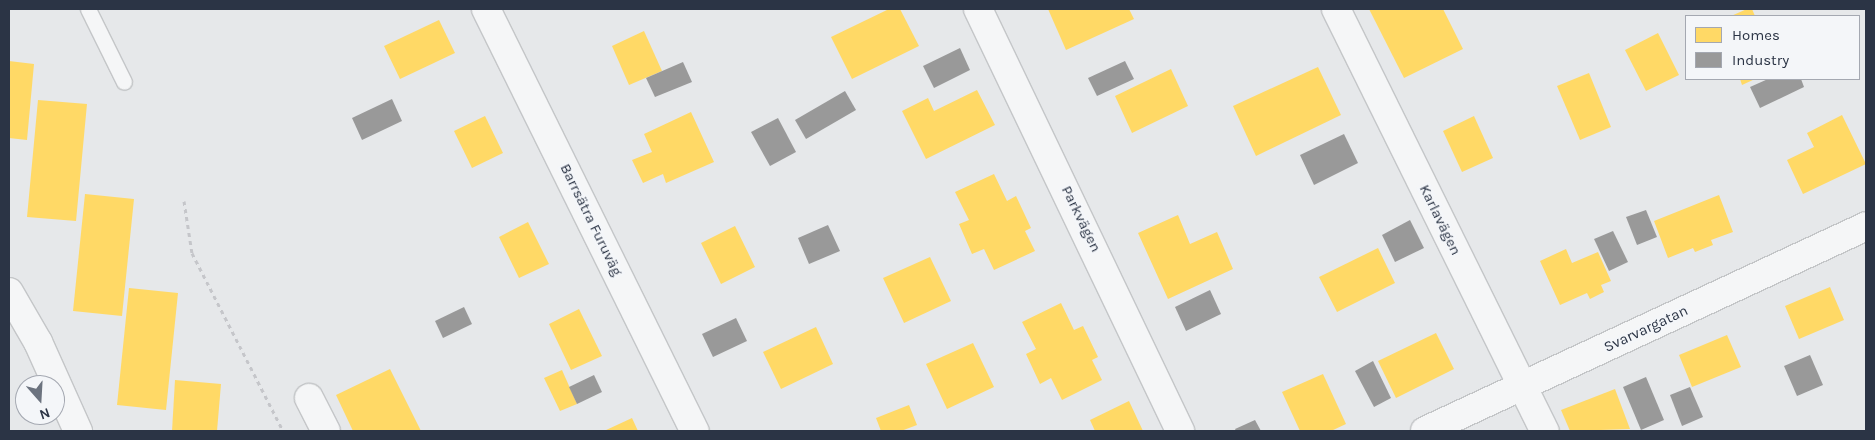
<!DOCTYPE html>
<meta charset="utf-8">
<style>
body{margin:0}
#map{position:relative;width:1875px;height:440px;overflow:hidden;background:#e6e8ea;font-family:Karla,sans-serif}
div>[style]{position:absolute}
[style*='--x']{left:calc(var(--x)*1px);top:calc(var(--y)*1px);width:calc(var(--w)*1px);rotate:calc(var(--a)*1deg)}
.homes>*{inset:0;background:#ffd966}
.industry>*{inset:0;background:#999}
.path>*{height:3px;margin-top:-1.5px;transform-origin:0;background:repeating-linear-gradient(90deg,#c5c6ca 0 4px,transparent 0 8px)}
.roads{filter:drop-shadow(1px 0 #c4c6c8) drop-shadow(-1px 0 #c4c6c8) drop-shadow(0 1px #c4c6c8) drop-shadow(0 -1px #c4c6c8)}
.service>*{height:15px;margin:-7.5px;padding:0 7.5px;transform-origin:7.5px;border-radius:7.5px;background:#f5f6f7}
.minor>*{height:28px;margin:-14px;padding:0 14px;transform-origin:14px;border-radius:14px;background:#f5f6f7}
span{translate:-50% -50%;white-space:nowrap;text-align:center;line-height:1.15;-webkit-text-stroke:5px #f4f6f9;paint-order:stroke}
.street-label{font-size:15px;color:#2b3445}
.frame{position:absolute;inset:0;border:10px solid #2b3445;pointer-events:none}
.legend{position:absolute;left:1685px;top:15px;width:175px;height:65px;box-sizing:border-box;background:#f4f6f9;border:1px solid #a4a8b1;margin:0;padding:6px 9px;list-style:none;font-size:15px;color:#2b3445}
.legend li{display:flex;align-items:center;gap:10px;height:25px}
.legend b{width:25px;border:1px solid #a4a8b1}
.north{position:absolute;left:15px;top:375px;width:50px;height:50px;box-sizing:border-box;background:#f4f6f9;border:1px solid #a4a8b1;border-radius:50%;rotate:161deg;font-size:14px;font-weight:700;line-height:20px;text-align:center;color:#2b3445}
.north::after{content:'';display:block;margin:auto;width:18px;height:22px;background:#6c737f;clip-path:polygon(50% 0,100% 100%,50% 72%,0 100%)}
</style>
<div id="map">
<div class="homes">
<div style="clip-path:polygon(889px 9px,900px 9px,919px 46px,852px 79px,831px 37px)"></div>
<div style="clip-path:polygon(1048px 9px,1129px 9px,1134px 19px,1066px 50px)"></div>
<div style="clip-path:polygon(1369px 9px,1443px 9px,1463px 49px,1404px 78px)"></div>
<div style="clip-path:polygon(1747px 9px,1752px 9px,1755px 16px,1731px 16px)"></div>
<div style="clip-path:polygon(439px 20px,455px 53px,400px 79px,384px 46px)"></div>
<div style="clip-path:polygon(644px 31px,662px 71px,629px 85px,612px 46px)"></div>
<div style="clip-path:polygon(1658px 33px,1679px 75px,1646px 91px,1625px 50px)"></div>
<div style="clip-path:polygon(9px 61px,34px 64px,27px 140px,9px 138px)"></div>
<div style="clip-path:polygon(1318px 67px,1341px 115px,1256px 156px,1233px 106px)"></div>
<div style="clip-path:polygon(1171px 69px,1188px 106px,1132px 133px,1115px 96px)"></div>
<div style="clip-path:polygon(1589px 73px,1611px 127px,1580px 140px,1557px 86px)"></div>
<div style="clip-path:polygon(1740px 79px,1755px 79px,1742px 85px)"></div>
<div style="clip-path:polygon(977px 90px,995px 125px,926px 159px,902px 111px,928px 98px,934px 111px)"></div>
<div style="clip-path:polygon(38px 100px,87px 104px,76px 221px,27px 217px)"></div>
<div style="clip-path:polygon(691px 112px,714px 162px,666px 183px,663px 174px,643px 183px,632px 160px,652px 152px,644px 134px)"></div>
<div style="clip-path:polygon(1842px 115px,1866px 164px,1803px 194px,1787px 160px,1814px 147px,1807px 133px)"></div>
<div style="clip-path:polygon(485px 116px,503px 153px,472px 168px,454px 131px)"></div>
<div style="clip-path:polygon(1474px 116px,1493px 158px,1462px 172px,1443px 131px)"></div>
<div style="clip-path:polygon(994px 174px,1007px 201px,1016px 196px,1031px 228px,1025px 231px,1035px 251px,994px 270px,984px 249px,972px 254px,959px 224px,969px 220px,955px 192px)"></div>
<div style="clip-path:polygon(85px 194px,134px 199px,122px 316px,73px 311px)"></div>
<div style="clip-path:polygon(1719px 195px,1733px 232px,1711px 240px,1713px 245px,1695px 252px,1693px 248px,1668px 258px,1654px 221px)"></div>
<div style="clip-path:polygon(1178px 215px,1190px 244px,1217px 232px,1233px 269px,1168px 299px,1138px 233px)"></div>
<div style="clip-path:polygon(528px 222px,549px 264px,519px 278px,499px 237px)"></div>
<div style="clip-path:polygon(735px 226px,755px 267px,721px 284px,701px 243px)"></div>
<div style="clip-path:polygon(1378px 248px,1395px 283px,1337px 312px,1319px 277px)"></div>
<div style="clip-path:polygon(1566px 249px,1572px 263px,1598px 252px,1611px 281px,1601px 285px,1604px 292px,1590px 299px,1587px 293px,1560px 305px,1540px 261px)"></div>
<div style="clip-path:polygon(930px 257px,951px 301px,904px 323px,883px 278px)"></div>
<div style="clip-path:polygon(1830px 287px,1844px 320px,1799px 339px,1785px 306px)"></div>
<div style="clip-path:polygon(129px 288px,178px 293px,166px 410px,117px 405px)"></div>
<div style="clip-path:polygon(1061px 303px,1074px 330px,1083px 326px,1098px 357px,1092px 360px,1102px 380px,1062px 400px,1051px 378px,1040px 384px,1026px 354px,1036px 349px,1022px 322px)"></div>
<div style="clip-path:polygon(579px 309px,602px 356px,571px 370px,549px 324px)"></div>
<div style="clip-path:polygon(816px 327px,833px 364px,781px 389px,763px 352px)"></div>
<div style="clip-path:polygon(1436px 333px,1454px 369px,1396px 398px,1378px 361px)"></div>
<div style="clip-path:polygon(1727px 335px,1741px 367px,1692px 387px,1679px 355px)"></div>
<div style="clip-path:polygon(973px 343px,994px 387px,947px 409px,926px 364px)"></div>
<div style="clip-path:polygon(390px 369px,421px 431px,353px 431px,336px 395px)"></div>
<div style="clip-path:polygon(562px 370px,577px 404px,560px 411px,544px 378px)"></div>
<div style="clip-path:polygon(1323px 374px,1346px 424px,1331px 431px,1300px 431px,1282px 392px)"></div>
<div style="clip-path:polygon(175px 380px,221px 384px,217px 431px,172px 431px)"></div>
<div style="clip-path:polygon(1615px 389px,1630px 429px,1570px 431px,1561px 410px)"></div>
<div style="clip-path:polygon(1129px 401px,1143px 431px,1095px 431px,1090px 420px)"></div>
<div style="clip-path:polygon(909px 405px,917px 425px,901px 431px,881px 431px,876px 418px)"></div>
<div style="clip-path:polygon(632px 418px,638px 431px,604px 431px)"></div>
</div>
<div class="industry">
<div style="clip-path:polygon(960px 48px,970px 70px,934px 88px,923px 66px)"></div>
<div style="clip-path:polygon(1125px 61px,1134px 79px,1097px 96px,1088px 78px)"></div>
<div style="clip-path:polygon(683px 62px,692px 82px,655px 97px,646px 78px)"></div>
<div style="clip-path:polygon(1768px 79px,1801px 79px,1804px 87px,1760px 108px,1750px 87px)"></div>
<div style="clip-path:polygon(845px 91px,856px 110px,806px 139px,795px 120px)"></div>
<div style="clip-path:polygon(392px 99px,402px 121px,362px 140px,352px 118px)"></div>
<div style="clip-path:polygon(778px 118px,796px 152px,770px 166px,751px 132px)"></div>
<div style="clip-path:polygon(1344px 134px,1358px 163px,1314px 185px,1300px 155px)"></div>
<div style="clip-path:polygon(1646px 210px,1657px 237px,1637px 245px,1626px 217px)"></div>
<div style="clip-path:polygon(1410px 220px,1424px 248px,1395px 262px,1382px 235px)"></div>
<div style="clip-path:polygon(828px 225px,840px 251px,809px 264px,798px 238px)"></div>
<div style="clip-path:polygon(1613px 231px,1628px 262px,1609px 271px,1594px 239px)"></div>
<div style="clip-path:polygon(1210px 290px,1221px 314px,1186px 331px,1175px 307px)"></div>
<div style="clip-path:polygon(464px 307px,472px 324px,443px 338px,435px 321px)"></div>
<div style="clip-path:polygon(736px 318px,747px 341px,713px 357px,702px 334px)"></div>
<div style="clip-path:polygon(1810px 355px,1823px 385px,1797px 396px,1784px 366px)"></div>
<div style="clip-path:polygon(1373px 361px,1391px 398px,1374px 407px,1355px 371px)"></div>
<div style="clip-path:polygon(594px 375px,602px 392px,577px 404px,569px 387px)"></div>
<div style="clip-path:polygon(1646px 377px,1664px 420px,1641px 430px,1623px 387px)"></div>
<div style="clip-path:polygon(1690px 387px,1703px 417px,1682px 426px,1670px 395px)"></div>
<div style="clip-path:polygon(1255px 420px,1261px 431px,1236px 431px,1235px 429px)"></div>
</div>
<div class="path">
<div style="--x:184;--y:201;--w:53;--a:81.3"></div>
<div style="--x:192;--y:253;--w:200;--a:62.9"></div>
</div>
<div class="roads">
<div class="service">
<div style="--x:88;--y:9;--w:81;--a:63.7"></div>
</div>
<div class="minor">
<div style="--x:486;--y:9;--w:471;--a:63.7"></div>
<div style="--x:978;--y:9;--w:468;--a:64.4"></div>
<div style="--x:1336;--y:9;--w:471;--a:63.7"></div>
<div style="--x:9;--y:292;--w:58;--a:59.9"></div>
<div style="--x:38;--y:342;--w:98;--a:65.8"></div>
<div style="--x:309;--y:398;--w:37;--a:63"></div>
<div style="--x:1425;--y:431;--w:486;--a:-24.9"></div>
</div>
</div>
<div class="street-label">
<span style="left:1081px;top:219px;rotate:64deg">Parkvägen</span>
<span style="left:591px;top:220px;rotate:64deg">Barrsätra Furuväg</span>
<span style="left:1440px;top:220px;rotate:64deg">Karlavägen</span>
<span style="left:1646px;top:329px;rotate:-25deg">Svarvargatan</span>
</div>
<div class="frame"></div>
<ul class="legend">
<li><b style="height:14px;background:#ffd966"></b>Homes</li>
<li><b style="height:14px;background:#999"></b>Industry</li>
</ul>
<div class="north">N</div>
</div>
